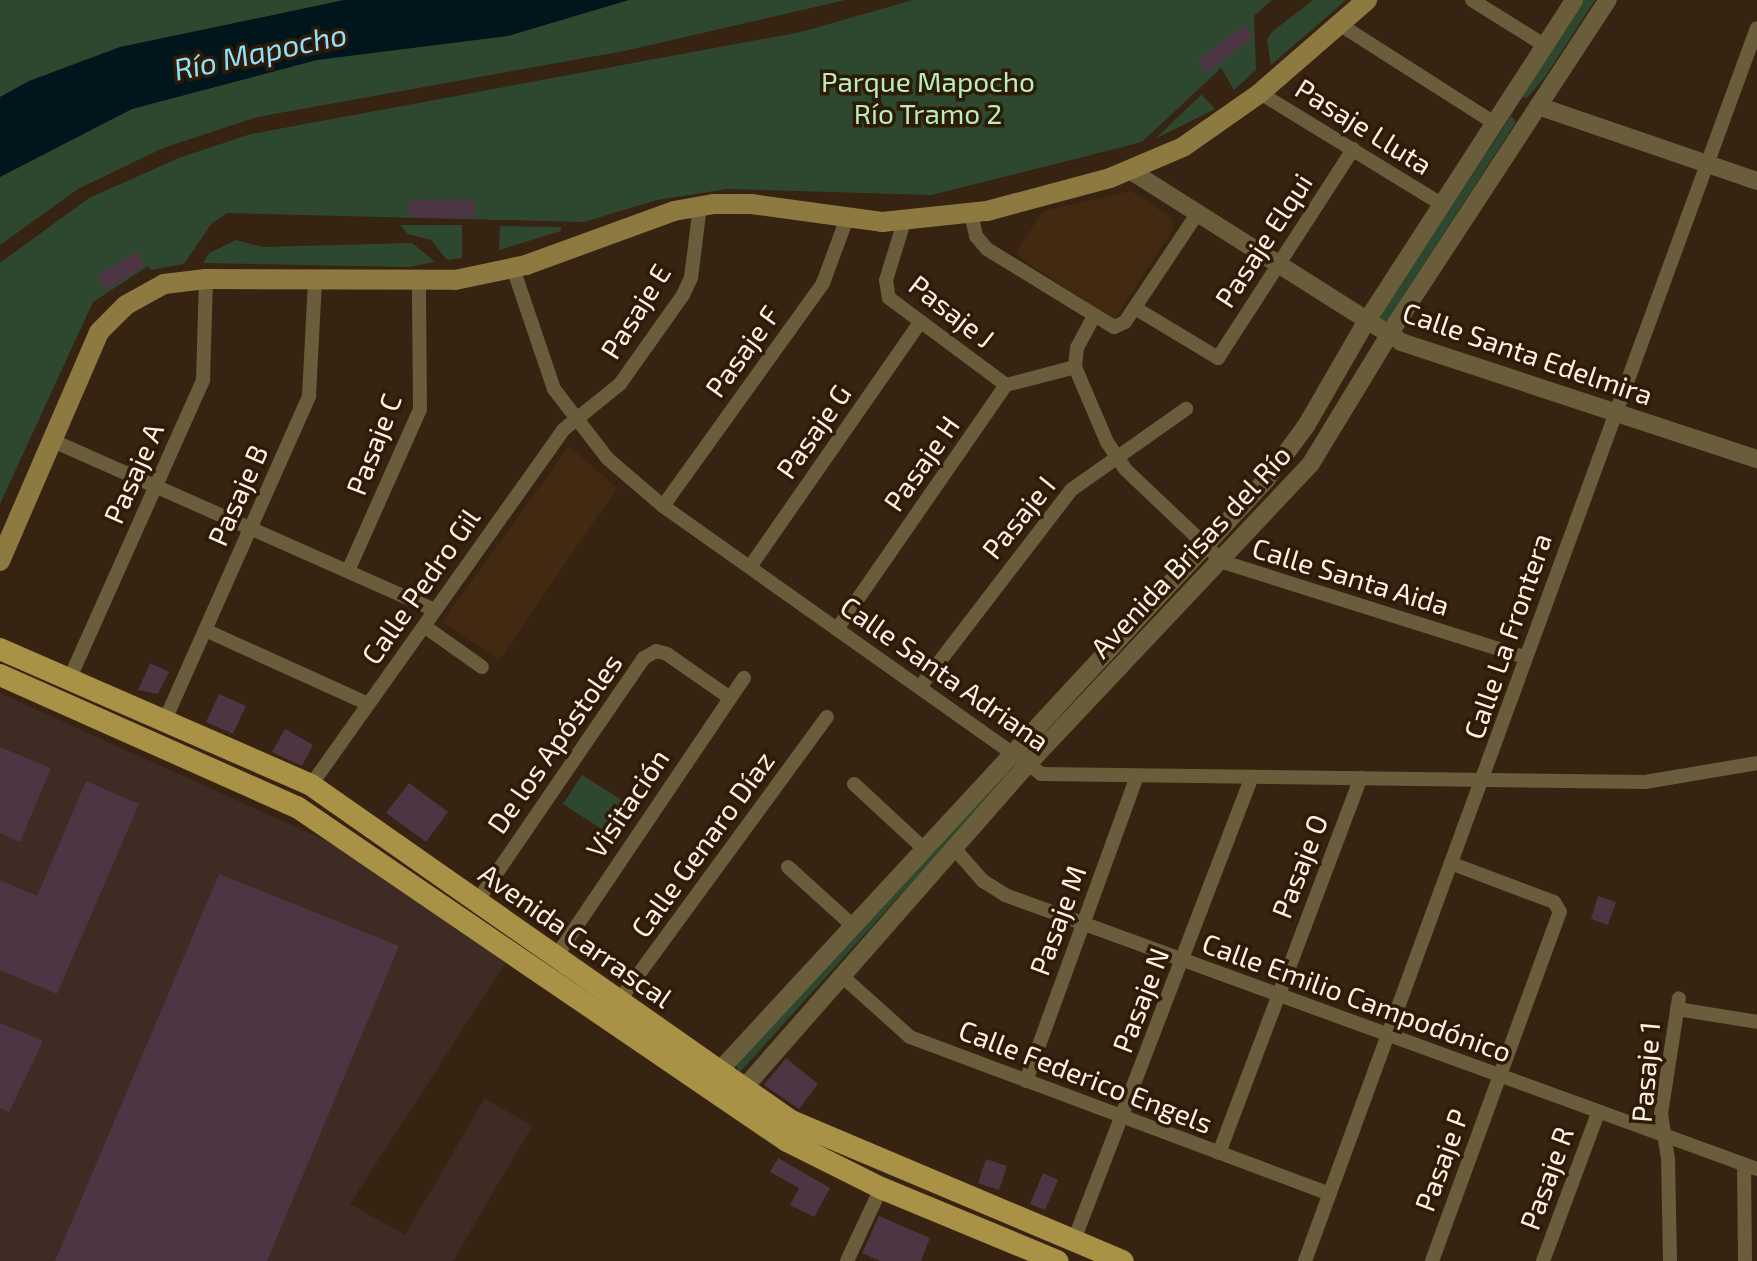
<!DOCTYPE html>
<meta charset="utf-8">
<style>
body{margin:0}
#map{position:relative;width:1757px;height:1261px;overflow:hidden;background:#372311;font-family:"Exo 2",sans-serif}
div>[style]{position:absolute}
[style*='--x']{left:calc(var(--x)*1px);top:calc(var(--y)*1px);width:calc(var(--w)*1px);rotate:calc(var(--a)*1deg)}
.built>*{inset:0;background:#422911}
.industrial>*{inset:0;background:#3d2b24}
.green>*{inset:0;background:#2e4830}
.water>*{inset:0;background:#00151c}
.building>*{inset:0;background:#4d3544}
.minor>*{height:14px;margin:-7px;padding:0 7px;transform-origin:7px;border-radius:7px;background:#695d3b}
.tertiary>*{height:18px;margin:-9px;padding:0 9px;transform-origin:9px;border-radius:9px;background:#695d3b}
.secondary>*{height:20px;margin:-10px;padding:0 10px;transform-origin:10px;border-radius:10px;background:#8d7a41}
.primary>*{height:22px;margin:-11px;padding:0 11px;transform-origin:11px;border-radius:11px;background:#a99145}
span{translate:-50% -50%;white-space:nowrap;text-align:center;line-height:1.15;-webkit-text-stroke:7px #2d1a07;paint-order:stroke}
.park-label{font-size:28px;color:#b9eebc}
.street-label{font-size:28px;color:#fdf0e4}
.water-label{font-size:30px;color:#90dffb;font-style:italic}
</style>
<div id="map">
<div class="built">
<div style="clip-path:polygon(1131px 191px,1173px 219px,1173px 229px,1114px 320px,1015px 254px,1043px 211px)"></div>
<div style="clip-path:polygon(569px 446px,617px 488px,499px 660px,442px 622px)"></div>
</div>
<div class="industrial">
<div style="clip-path:polygon(0 693px,340px 847px,506px 962px,350px 1204px,405px 1235px,485px 1098px,532px 1126px,453px 1261px,0 1261px)"></div>
</div>
<div class="green">
<div style="clip-path:polygon(0 0,845px 0,624px 51px,257px 117px,163px 148px,78px 189px,0 245px)"></div>
<div style="clip-path:polygon(913px 0,1272px 0,1254px 16px,1256px 70px,1234px 90px,1221px 68px,1142px 142px,931px 195px,727px 189px,657px 200px,584px 222px,227px 213px,212px 223px,184px 264px,151px 270px,148px 266px,93px 302px,0 504px,0 263px,89px 198px,179px 158px,251px 134px,801px 32px)"></div>
<div style="clip-path:polygon(1313px 0,1346px 0,1271px 65px,1267px 40px,1273px 31px)"></div>
<div style="clip-path:polygon(1579px 0,1595px 0,1545px 77px,1527px 98px,1516px 95px)"></div>
<div style="clip-path:polygon(1202px 95px,1215px 109px,1155px 139px,1201px 95px)"></div>
<div style="clip-path:polygon(1511px 116px,1516px 122px,1385px 324px,1379px 317px)"></div>
<div style="clip-path:polygon(400px 225px,462px 225px,462px 258px,447px 260px,431px 240px,408px 234px)"></div>
<div style="clip-path:polygon(500px 226px,561px 227px,561px 231px,499px 250px)"></div>
<div style="clip-path:polygon(236px 240px,262px 247px,412px 243px,435px 262px,408px 267px,203px 263px,209px 253px)"></div>
<div style="clip-path:polygon(1006px 768px,1011px 773px,739px 1073px,736px 1065px)"></div>
<div style="clip-path:polygon(582px 775px,636px 809px,617px 839px,563px 804px)"></div>
</div>
<div class="water">
<div style="clip-path:polygon(344px 0,629px 0,508px 36px,317px 60px,132px 109px,0 177px,0 97px,29px 81px,120px 47px)"></div>
</div>
<div class="building">
<div style="clip-path:polygon(1244px 25px,1253px 37px,1206px 73px,1197px 61px)"></div>
<div style="clip-path:polygon(409px 200px,475px 201px,475px 218px,409px 217px)"></div>
<div style="clip-path:polygon(136px 252px,145px 266px,106px 290px,97px 276px)"></div>
<div style="clip-path:polygon(150px 663px,169px 672px,158px 694px,138px 690px)"></div>
<div style="clip-path:polygon(219px 694px,246px 706px,233px 734px,206px 722px)"></div>
<div style="clip-path:polygon(285px 729px,313px 745px,302px 766px,272px 752px)"></div>
<div style="clip-path:polygon(0 747px,51px 768px,20px 842px,0 833px)"></div>
<div style="clip-path:polygon(86px 781px,139px 804px,57px 994px,0 970px,0 880px,37px 896px)"></div>
<div style="clip-path:polygon(409px 783px,448px 812px,426px 842px,386px 813px)"></div>
<div style="clip-path:polygon(219px 874px,399px 946px,267px 1261px,55px 1261px)"></div>
<div style="clip-path:polygon(1598px 896px,1616px 902px,1608px 925px,1591px 919px)"></div>
<div style="clip-path:polygon(0 1023px,43px 1041px,9px 1112px,0 1108px)"></div>
<div style="clip-path:polygon(786px 1058px,818px 1084px,799px 1109px,764px 1085px)"></div>
<div style="clip-path:polygon(778px 1158px,830px 1188px,814px 1217px,790px 1205px,799px 1188px,770px 1172px)"></div>
<div style="clip-path:polygon(986px 1159px,1007px 1166px,999px 1190px,978px 1183px)"></div>
<div style="clip-path:polygon(1043px 1173px,1058px 1180px,1045px 1210px,1030px 1204px)"></div>
<div style="clip-path:polygon(879px 1216px,930px 1238px,921px 1261px,880px 1261px,862px 1253px)"></div>
</div>
<div class="minor">
<div style="--x:1472;--y:0;--w:85;--a:32"></div>
<div style="--x:1339;--y:24;--w:183;--a:32.5"></div>
<div style="--x:1260;--y:93;--w:212;--a:31.5"></div>
<div style="--x:971;--y:214;--w:23;--a:77"></div>
<div style="--x:976;--y:236;--w:17;--a:50"></div>
<div style="--x:987;--y:249;--w:149;--a:31.6"></div>
<div style="--x:1114;--y:327;--w:12;--a:-24"></div>
<div style="--x:1125;--y:322;--w:126;--a:-56.3"></div>
<div style="--x:904;--y:222;--w:61;--a:107.2"></div>
<div style="--x:886;--y:280;--w:18;--a:81"></div>
<div style="--x:889;--y:298;--w:146;--a:36.6"></div>
<div style="--x:513;--y:268;--w:128;--a:71.3"></div>
<div style="--x:554;--y:389;--w:88;--a:52.4"></div>
<div style="--x:608;--y:459;--w:72;--a:40.5"></div>
<div style="--x:663;--y:506;--w:463;--a:35.3"></div>
<div style="--x:1041;--y:774;--w:604;--a:0.76"></div>
<div style="--x:1645;--y:782;--w:114;--a:-9.6"></div>
<div style="--x:1135;--y:308;--w:97;--a:31.1"></div>
<div style="--x:1218;--y:358;--w:249;--a:-57.1"></div>
<div style="--x:1094;--y:316;--w:36;--a:118"></div>
<div style="--x:1077;--y:348;--w:19;--a:96"></div>
<div style="--x:1075;--y:367;--w:82;--a:66.9"></div>
<div style="--x:1107;--y:442;--w:32;--a:56"></div>
<div style="--x:1125;--y:469;--w:135;--a:43.5"></div>
<div style="--x:1223;--y:562;--w:317;--a:17.5"></div>
<div style="--x:51;--y:440;--w:420;--a:23.9"></div>
<div style="--x:663;--y:506;--w:274;--a:-54.3"></div>
<div style="--x:823;--y:283;--w:69;--a:-69.7"></div>
<div style="--x:750;--y:567;--w:296;--a:-55.2"></div>
<div style="--x:348;--y:571;--w:177;--a:-66"></div>
<div style="--x:420;--y:409;--w:126;--a:-90.5"></div>
<div style="--x:424;--y:626;--w:71;--a:35.3"></div>
<div style="--x:837;--y:629;--w:297;--a:-55.3"></div>
<div style="--x:1006;--y:385;--w:71;--a:-14.6"></div>
<div style="--x:205;--y:630;--w:179;--a:24.4"></div>
<div style="--x:69;--y:680;--w:329;--a:-65.9"></div>
<div style="--x:203;--y:380;--w:101;--a:-88.3"></div>
<div style="--x:920;--y:687;--w:248;--a:-52.5"></div>
<div style="--x:1071;--y:490;--w:141;--a:-35.2"></div>
<div style="--x:165;--y:720;--w:355;--a:-66"></div>
<div style="--x:309;--y:396;--w:114;--a:-87"></div>
<div style="--x:854;--y:784;--w:94;--a:42.8"></div>
<div style="--x:311;--y:785;--w:435;--a:-54.6"></div>
<div style="--x:563;--y:430;--w:73;--a:-38.9"></div>
<div style="--x:620;--y:384;--w:109;--a:-54.7"></div>
<div style="--x:683;--y:295;--w:19;--a:-65"></div>
<div style="--x:691;--y:278;--w:73;--a:-82.9"></div>
<div style="--x:954;--y:848;--w:44;--a:48.7"></div>
<div style="--x:983;--y:881;--w:26;--a:32"></div>
<div style="--x:1005;--y:895;--w:800;--a:20.02"></div>
<div style="--x:788;--y:867;--w:86;--a:42.2"></div>
<div style="--x:476;--y:903;--w:297;--a:-55.6"></div>
<div style="--x:644;--y:658;--w:14;--a:-30"></div>
<div style="--x:656;--y:651;--w:11;--a:15"></div>
<div style="--x:667;--y:654;--w:77;--a:34.9"></div>
<div style="--x:555;--y:958;--w:338;--a:-56"></div>
<div style="--x:842;--y:976;--w:91;--a:41.9"></div>
<div style="--x:910;--y:1037;--w:448;--a:20.5"></div>
<div style="--x:619;--y:1001;--w:352;--a:-53.8"></div>
<div style="--x:1677;--y:1009;--w:81;--a:9.2"></div>
<div style="--x:1026;--y:1081;--w:322;--a:-70"></div>
<div style="--x:1219;--y:1153;--w:401;--a:-69.3"></div>
<div style="--x:1744;--y:1165;--w:96;--a:89.4"></div>
<div style="--x:1074;--y:1240;--w:495;--a:-69"></div>
<div style="--x:847;--y:1261;--w:81;--a:-65"></div>
<div style="--x:1305;--y:1261;--w:1313;--a:-69.87"></div>
<div style="--x:1432;--y:1261;--w:372;--a:-69.9"></div>
<div style="--x:1560;--y:912;--w:12;--a:-121"></div>
<div style="--x:1554;--y:902;--w:108;--a:-159.4"></div>
<div style="--x:1543;--y:1261;--w:158;--a:-69.6"></div>
<div style="--x:1670;--y:1261;--w:102;--a:-91.1"></div>
<div style="--x:1668;--y:1159;--w:46;--a:-98.8"></div>
<div style="--x:1661;--y:1114;--w:117;--a:-81.2"></div>
</div>
<div class="tertiary">
<div style="--x:1538;--y:106;--w:231;--a:18.9"></div>
<div style="--x:1131;--y:171;--w:320;--a:32.3"></div>
<div style="--x:1401;--y:342;--w:375;--a:18.2"></div>
<div style="--x:720;--y:1070;--w:804;--a:-47.22"></div>
<div style="--x:1266;--y:480;--w:67;--a:-53.5"></div>
<div style="--x:1306;--y:426;--w:120;--a:-60"></div>
<div style="--x:1366;--y:322;--w:383;--a:-57.1"></div>
<div style="--x:744;--y:1088;--w:429;--a:-48.8"></div>
<div style="--x:1027;--y:765;--w:412;--a:-46.7"></div>
<div style="--x:1310;--y:465;--w:167;--a:-58.7"></div>
<div style="--x:1397;--y:322;--w:385;--a:-56.8"></div>
</div>
<div class="secondary">
<div style="--x:0;--y:561;--w:249;--a:-66.6"></div>
<div style="--x:99;--y:332;--w:38;--a:-45"></div>
<div style="--x:126;--y:305;--w:43;--a:-28.9"></div>
<div style="--x:164;--y:284;--w:42;--a:-6.8"></div>
<div style="--x:206;--y:279;--w:249;--a:0.2"></div>
<div style="--x:455;--y:280;--w:73;--a:-11.9"></div>
<div style="--x:526;--y:265;--w:158;--a:-20"></div>
<div style="--x:674;--y:211;--w:41;--a:-9.9"></div>
<div style="--x:714;--y:204;--w:37;--a:0"></div>
<div style="--x:751;--y:204;--w:132;--a:7.8"></div>
<div style="--x:882;--y:222;--w:106;--a:-6"></div>
<div style="--x:987;--y:211;--w:127;--a:-15"></div>
<div style="--x:1110;--y:178;--w:79;--a:-23"></div>
<div style="--x:1183;--y:147;--w:94;--a:-35"></div>
<div style="--x:1260;--y:93;--w:142;--a:-41"></div>
</div>
<div class="primary">
<div style="--x:0;--y:649;--w:339;--a:23.6"></div>
<div style="--x:311;--y:785;--w:586;--a:34.99"></div>
<div style="--x:791;--y:1121;--w:360;--a:22.9"></div>
<div style="--x:0;--y:675;--w:325;--a:24"></div>
<div style="--x:297;--y:807;--w:593;--a:34.28"></div>
<div style="--x:787;--y:1141;--w:105;--a:26.6"></div>
<div style="--x:881;--y:1188;--w:191;--a:22.5"></div>
</div>
<div class="park-label">
<span style="left:928px;top:97px">Parque Mapocho<br>Río Tramo 2</span>
</div>
<div class="street-label">
<span style="left:1364px;top:126px;rotate:32deg">Pasaje Lluta</span>
<span style="left:1263px;top:240px;rotate:-57deg">Pasaje Elqui</span>
<span style="left:635px;top:311px;rotate:-58deg">Pasaje E</span>
<span style="left:952px;top:311px;rotate:38deg">Pasaje J</span>
<span style="left:742px;top:351px;rotate:-54deg">Pasaje F</span>
<span style="left:1528px;top:353px;rotate:19deg">Calle Santa Edelmira</span>
<span style="left:813px;top:431px;rotate:-55deg">Pasaje G</span>
<span style="left:373px;top:444px;rotate:-69deg">Pasaje C</span>
<span style="left:921px;top:463px;rotate:-55deg">Pasaje H</span>
<span style="left:133px;top:473px;rotate:-66deg">Pasaje A</span>
<span style="left:237px;top:495px;rotate:-66deg">Pasaje B</span>
<span style="left:1018px;top:517px;rotate:-51deg">Pasaje I</span>
<span style="left:1190px;top:551px;rotate:-47deg">Avenida Brisas del Río</span>
<span style="left:1351px;top:576px;rotate:17deg">Calle Santa Aida</span>
<span style="left:420px;top:586px;rotate:-55deg">Calle Pedro Gil</span>
<span style="left:1507px;top:636px;rotate:-71deg">Calle La Frontera</span>
<span style="left:945px;top:673px;rotate:35deg">Calle Santa Adriana</span>
<span style="left:554px;top:743px;rotate:-55deg">De los Apóstoles</span>
<span style="left:627px;top:803px;rotate:-56deg">Visitación</span>
<span style="left:702px;top:844px;rotate:-54deg">Calle Genaro Díaz</span>
<span style="left:1299px;top:866px;rotate:-69deg">Pasaje O</span>
<span style="left:1057px;top:920px;rotate:-70deg">Pasaje M</span>
<span style="left:576px;top:935px;rotate:35deg">Avenida Carrascal</span>
<span style="left:1357px;top:997px;rotate:20deg">Calle Emilio Campodónico</span>
<span style="left:1140px;top:1000px;rotate:-69deg">Pasaje N</span>
<span style="left:1645px;top:1072px;rotate:-85deg">Pasaje 1</span>
<span style="left:1086px;top:1076px;rotate:21deg">Calle Federico Engels</span>
<span style="left:1441px;top:1160px;rotate:-70deg">Pasaje P</span>
<span style="left:1546px;top:1178px;rotate:-70deg">Pasaje R</span>
</div>
<div class="water-label">
<span style="left:260px;top:51px;rotate:-12deg">Río Mapocho</span>
</div>
</div>
